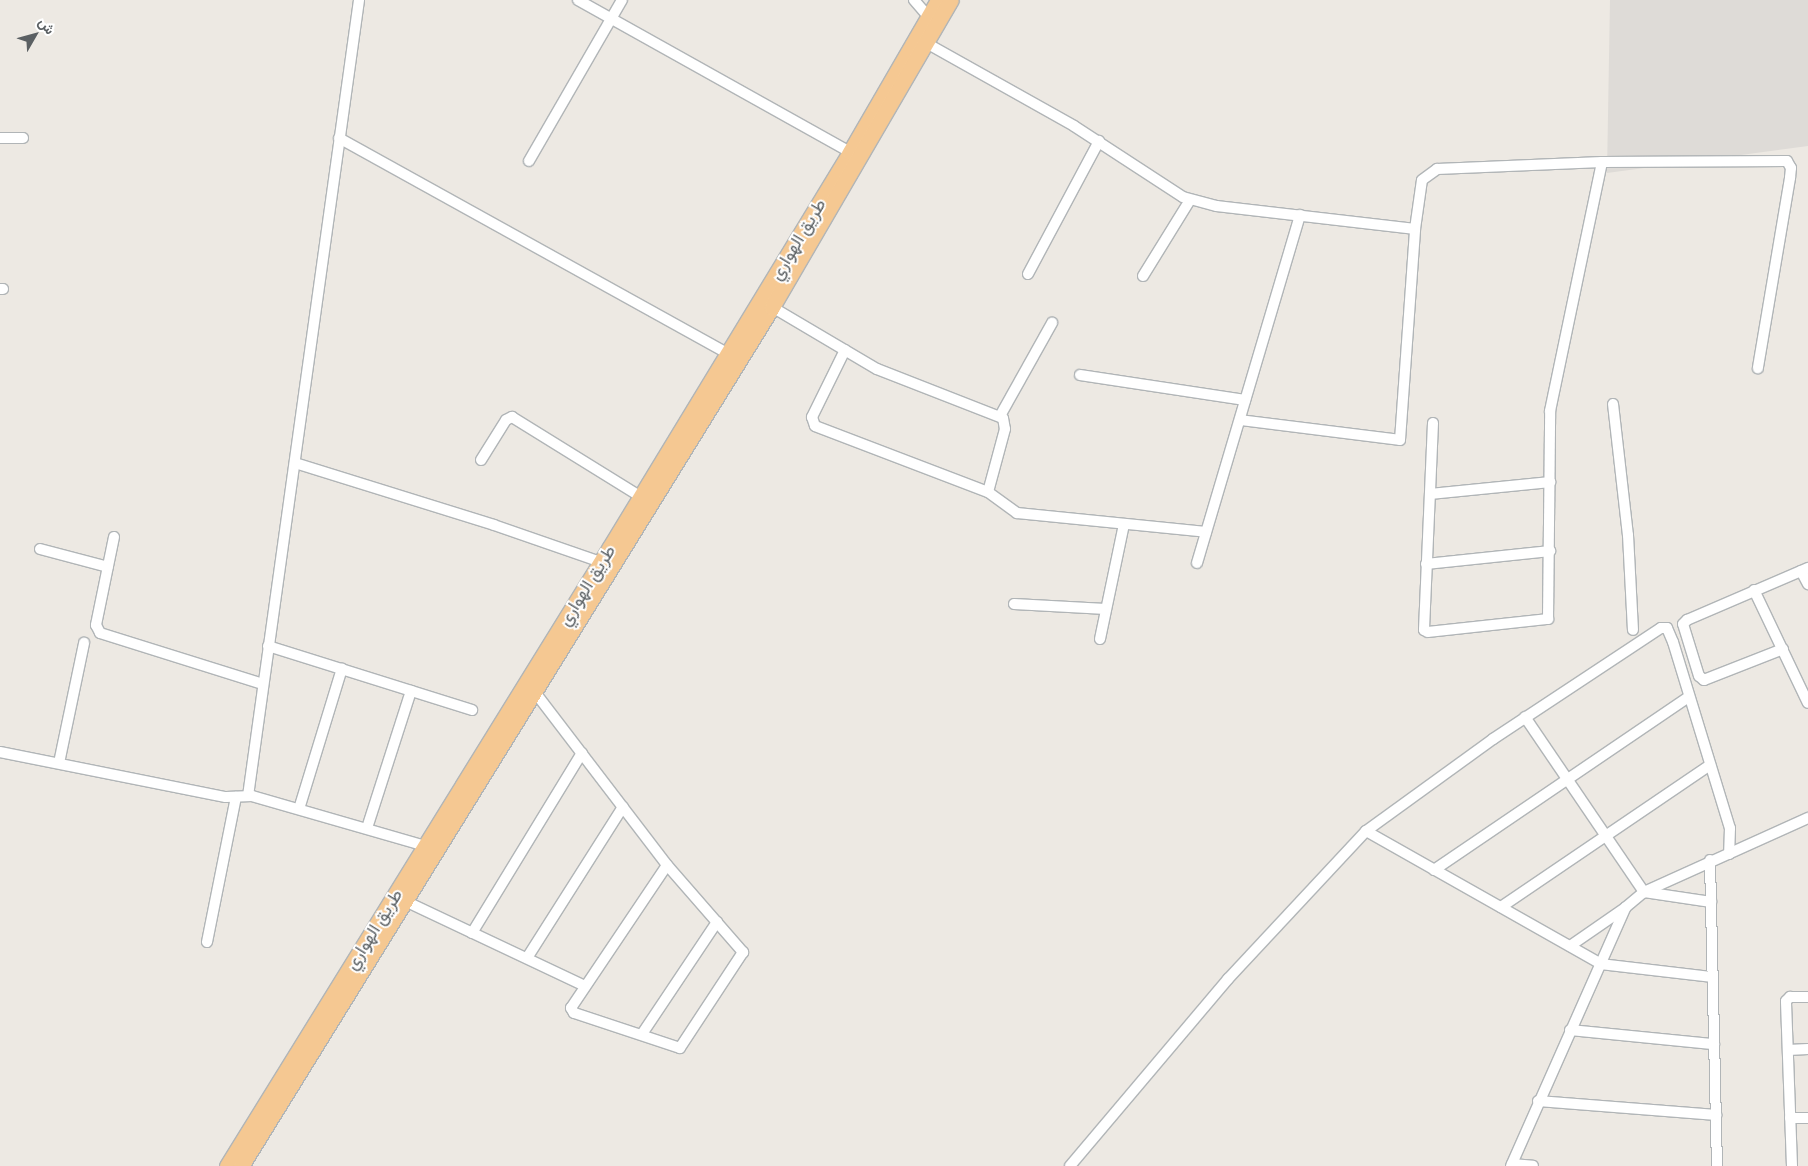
<!DOCTYPE html>
<meta charset="utf-8">
<style>
body{margin:0}
#map{position:relative;width:1808px;height:1166px;overflow:hidden;background:#ede9e3;font-family:Barlow,Vazirmatn,sans-serif}
div>[style]{position:absolute}
[style*='--x']{left:calc(var(--x)*1px);top:calc(var(--y)*1px);width:calc(var(--w)*1px);rotate:calc(var(--a)*1deg)}
.industrial>*{inset:0;background:#dedbd7}
.roads{filter:drop-shadow(1px 0 #b1b5b7) drop-shadow(-1px 0 #b1b5b7) drop-shadow(0 1px #b1b5b7) drop-shadow(0 -1px #b1b5b7)}
.minor>*{height:10px;margin:-5px;padding:0 5px;transform-origin:5px;border-radius:5px;background:#fff}
.highway>*{height:15px;margin:-7.5px;padding:0 7.5px;transform-origin:7.5px;border-radius:7.5px;background:#f5c892}
span{translate:-50% -50%;white-space:nowrap;text-align:center;line-height:1.15;-webkit-text-stroke:4px #fff;paint-order:stroke}
.street-label{font-size:18px;color:#5b6063}
.north{position:absolute;left:10px;top:10px;width:50px;height:50px;-webkit-text-stroke:4px #fff;paint-order:stroke;rotate:52deg;font-size:14px;font-weight:700;line-height:20px;text-align:center;color:#5b6063}
.north::after{content:'';display:block;margin:auto;width:18px;height:22px;background:#5b6063;clip-path:polygon(50% 0,100% 100%,50% 72%,0 100%)}
</style>
<div id="map">
<div class="industrial">
<div style="clip-path:polygon(1610px 0,1808px 0,1808px 146px,1607px 173px)"></div>
</div>
<div class="roads">
<div class="minor">
<div style="--x:578;--y:0;--w:312;--a:29.2"></div>
<div style="--x:914;--y:0;--w:23;--a:49"></div>
<div style="--x:928;--y:44;--w:167;--a:29.3"></div>
<div style="--x:1074;--y:126;--w:130;--a:33.1"></div>
<div style="--x:1183;--y:197;--w:35;--a:15"></div>
<div style="--x:1217;--y:206;--w:199;--a:6.6"></div>
<div style="--x:0;--y:138;--w:23;--a:0"></div>
<div style="--x:339;--y:138;--w:445;--a:29"></div>
<div style="--x:529;--y:161;--w:186;--a:-60"></div>
<div style="--x:1028;--y:274;--w:151;--a:-61.9"></div>
<div style="--x:1143;--y:276;--w:89;--a:-58.3"></div>
<div style="--x:0;--y:289;--w:3;--a:0"></div>
<div style="--x:772;--y:307;--w:122;--a:30.6"></div>
<div style="--x:877;--y:369;--w:135;--a:21.3"></div>
<div style="--x:1003;--y:418;--w:11;--a:80"></div>
<div style="--x:1005;--y:429;--w:65;--a:105.1"></div>
<div style="--x:988;--y:492;--w:36;--a:36"></div>
<div style="--x:1017;--y:513;--w:190;--a:5.7"></div>
<div style="--x:845;--y:350;--w:75;--a:116.2"></div>
<div style="--x:812;--y:417;--w:9;--a:72"></div>
<div style="--x:815;--y:426;--w:185;--a:20.9"></div>
<div style="--x:1080;--y:375;--w:167;--a:8.6"></div>
<div style="--x:1613;--y:404;--w:132;--a:83.5"></div>
<div style="--x:1628;--y:535;--w:95;--a:87"></div>
<div style="--x:1000;--y:416;--w:107;--a:-60.8"></div>
<div style="--x:1240;--y:420;--w:161;--a:7.1"></div>
<div style="--x:1400;--y:440;--w:212;--a:-85.9"></div>
<div style="--x:1415;--y:229;--w:49;--a:-81.9"></div>
<div style="--x:1422;--y:180;--w:19;--a:-36"></div>
<div style="--x:1437;--y:169;--w:165;--a:-2.4"></div>
<div style="--x:1602;--y:162;--w:185;--a:-0.3"></div>
<div style="--x:1787;--y:161;--w:8;--a:60"></div>
<div style="--x:1791;--y:168;--w:10;--a:96"></div>
<div style="--x:1790;--y:178;--w:193;--a:99.6"></div>
<div style="--x:1433;--y:423;--w:207;--a:92.5"></div>
<div style="--x:1424;--y:630;--w:4;--a:27"></div>
<div style="--x:1428;--y:632;--w:121;--a:-6.2"></div>
<div style="--x:1548;--y:619;--w:208;--a:-89.4"></div>
<div style="--x:1550;--y:411;--w:254;--a:-78.2"></div>
<div style="--x:481;--y:460;--w:47;--a:-58"></div>
<div style="--x:506;--y:420;--w:7;--a:-27"></div>
<div style="--x:512;--y:417;--w:152;--a:31.8"></div>
<div style="--x:295;--y:463;--w:208;--a:17.3"></div>
<div style="--x:494;--y:525;--w:113;--a:19.1"></div>
<div style="--x:1430;--y:494;--w:121;--a:-5.7"></div>
<div style="--x:114;--y:537;--w:90;--a:101.6"></div>
<div style="--x:96;--y:625;--w:9;--a:63"></div>
<div style="--x:100;--y:633;--w:171;--a:17.4"></div>
<div style="--x:40;--y:549;--w:70;--a:14.8"></div>
<div style="--x:1197;--y:563;--w:363;--a:-73.5"></div>
<div style="--x:1426;--y:564;--w:125;--a:-6"></div>
<div style="--x:1801;--y:571;--w:15;--a:62"></div>
<div style="--x:1754;--y:590;--w:125;--a:64.5"></div>
<div style="--x:1014;--y:604;--w:92;--a:3.1"></div>
<div style="--x:1100;--y:639;--w:117;--a:-78.2"></div>
<div style="--x:268;--y:646;--w:214;--a:17.4"></div>
<div style="--x:1783;--y:649;--w:85;--a:158.6"></div>
<div style="--x:1704;--y:680;--w:6;--a:-141"></div>
<div style="--x:1699;--y:676;--w:54;--a:-107.1"></div>
<div style="--x:1683;--y:624;--w:6;--a:-45"></div>
<div style="--x:1687;--y:620;--w:132;--a:-23.3"></div>
<div style="--x:534;--y:691;--w:219;--a:52.6"></div>
<div style="--x:667;--y:865;--w:116;--a:48.9"></div>
<div style="--x:743;--y:952;--w:115;--a:123.3"></div>
<div style="--x:680;--y:1048;--w:112;--a:-161.7"></div>
<div style="--x:574;--y:1013;--w:6;--a:-121"></div>
<div style="--x:571;--y:1008;--w:172;--a:-56.1"></div>
<div style="--x:1525;--y:717;--w:212;--a:55.8"></div>
<div style="--x:1644;--y:892;--w:68;--a:8.5"></div>
<div style="--x:0;--y:752;--w:230;--a:11.3"></div>
<div style="--x:226;--y:797;--w:26;--a:-2"></div>
<div style="--x:252;--y:796;--w:180;--a:16.1"></div>
<div style="--x:59;--y:763;--w:123;--a:-78.2"></div>
<div style="--x:248;--y:796;--w:804;--a:-82.06"></div>
<div style="--x:299;--y:809;--w:147;--a:-73"></div>
<div style="--x:367;--y:828;--w:144;--a:-72.2"></div>
<div style="--x:1366;--y:831;--w:270;--a:29.5"></div>
<div style="--x:1601;--y:964;--w:112;--a:6.7"></div>
<div style="--x:1710;--y:860;--w:306;--a:88.7"></div>
<div style="--x:1434;--y:870;--w:308;--a:-34.2"></div>
<div style="--x:405;--y:901;--w:199;--a:25.3"></div>
<div style="--x:1501;--y:907;--w:253;--a:-34.2"></div>
<div style="--x:472;--y:933;--w:211;--a:-58.6"></div>
<div style="--x:207;--y:942;--w:148;--a:-78.7"></div>
<div style="--x:1570;--y:946;--w:67;--a:-34.6"></div>
<div style="--x:527;--y:958;--w:179;--a:-57.6"></div>
<div style="--x:1570;--y:1030;--w:145;--a:5.6"></div>
<div style="--x:642;--y:1034;--w:135;--a:-56.2"></div>
<div style="--x:1788;--y:1050;--w:20;--a:-3"></div>
<div style="--x:1538;--y:1101;--w:179;--a:4.5"></div>
<div style="--x:1790;--y:1118;--w:18;--a:0"></div>
<div style="--x:1512;--y:1164;--w:21;--a:5"></div>
<div style="--x:1070;--y:1166;--w:245;--a:-49.8"></div>
<div style="--x:1228;--y:979;--w:202;--a:-47"></div>
<div style="--x:1366;--y:831;--w:157;--a:-35.9"></div>
<div style="--x:1493;--y:739;--w:201;--a:-33.5"></div>
<div style="--x:1661;--y:628;--w:6;--a:0"></div>
<div style="--x:1667;--y:628;--w:15;--a:67"></div>
<div style="--x:1673;--y:642;--w:195;--a:73"></div>
<div style="--x:1730;--y:828;--w:26;--a:92"></div>
<div style="--x:1511;--y:1166;--w:283;--a:-66.1"></div>
<div style="--x:1626;--y:907;--w:23;--a:-40"></div>
<div style="--x:1644;--y:892;--w:180;--a:-24.3"></div>
<div style="--x:1792;--y:1166;--w:165;--a:-92.1"></div>
<div style="--x:1786;--y:1001;--w:6;--a:-45"></div>
<div style="--x:1790;--y:997;--w:18;--a:0"></div>
</div>
<div class="highway">
<div style="--x:227;--y:1166;--w:728;--a:-58.25"></div>
<div style="--x:610;--y:547;--w:462;--a:-58.7"></div>
<div style="--x:850;--y:152;--w:176;--a:-59.9"></div>
<div style="--x:241;--y:1166;--w:1010;--a:-58.28"></div>
<div style="--x:772;--y:307;--w:355;--a:-59.8"></div>
</div>
</div>
<div class="street-label">
<span style="left:797px;top:239px;rotate:-59deg">طريق الهواري</span>
<span style="left:586px;top:585px;rotate:-58deg">طريق الهواري</span>
<span style="left:373px;top:929px;rotate:-58deg">طريق الهواري</span>
</div>
<div class="north">ش</div>
</div>
